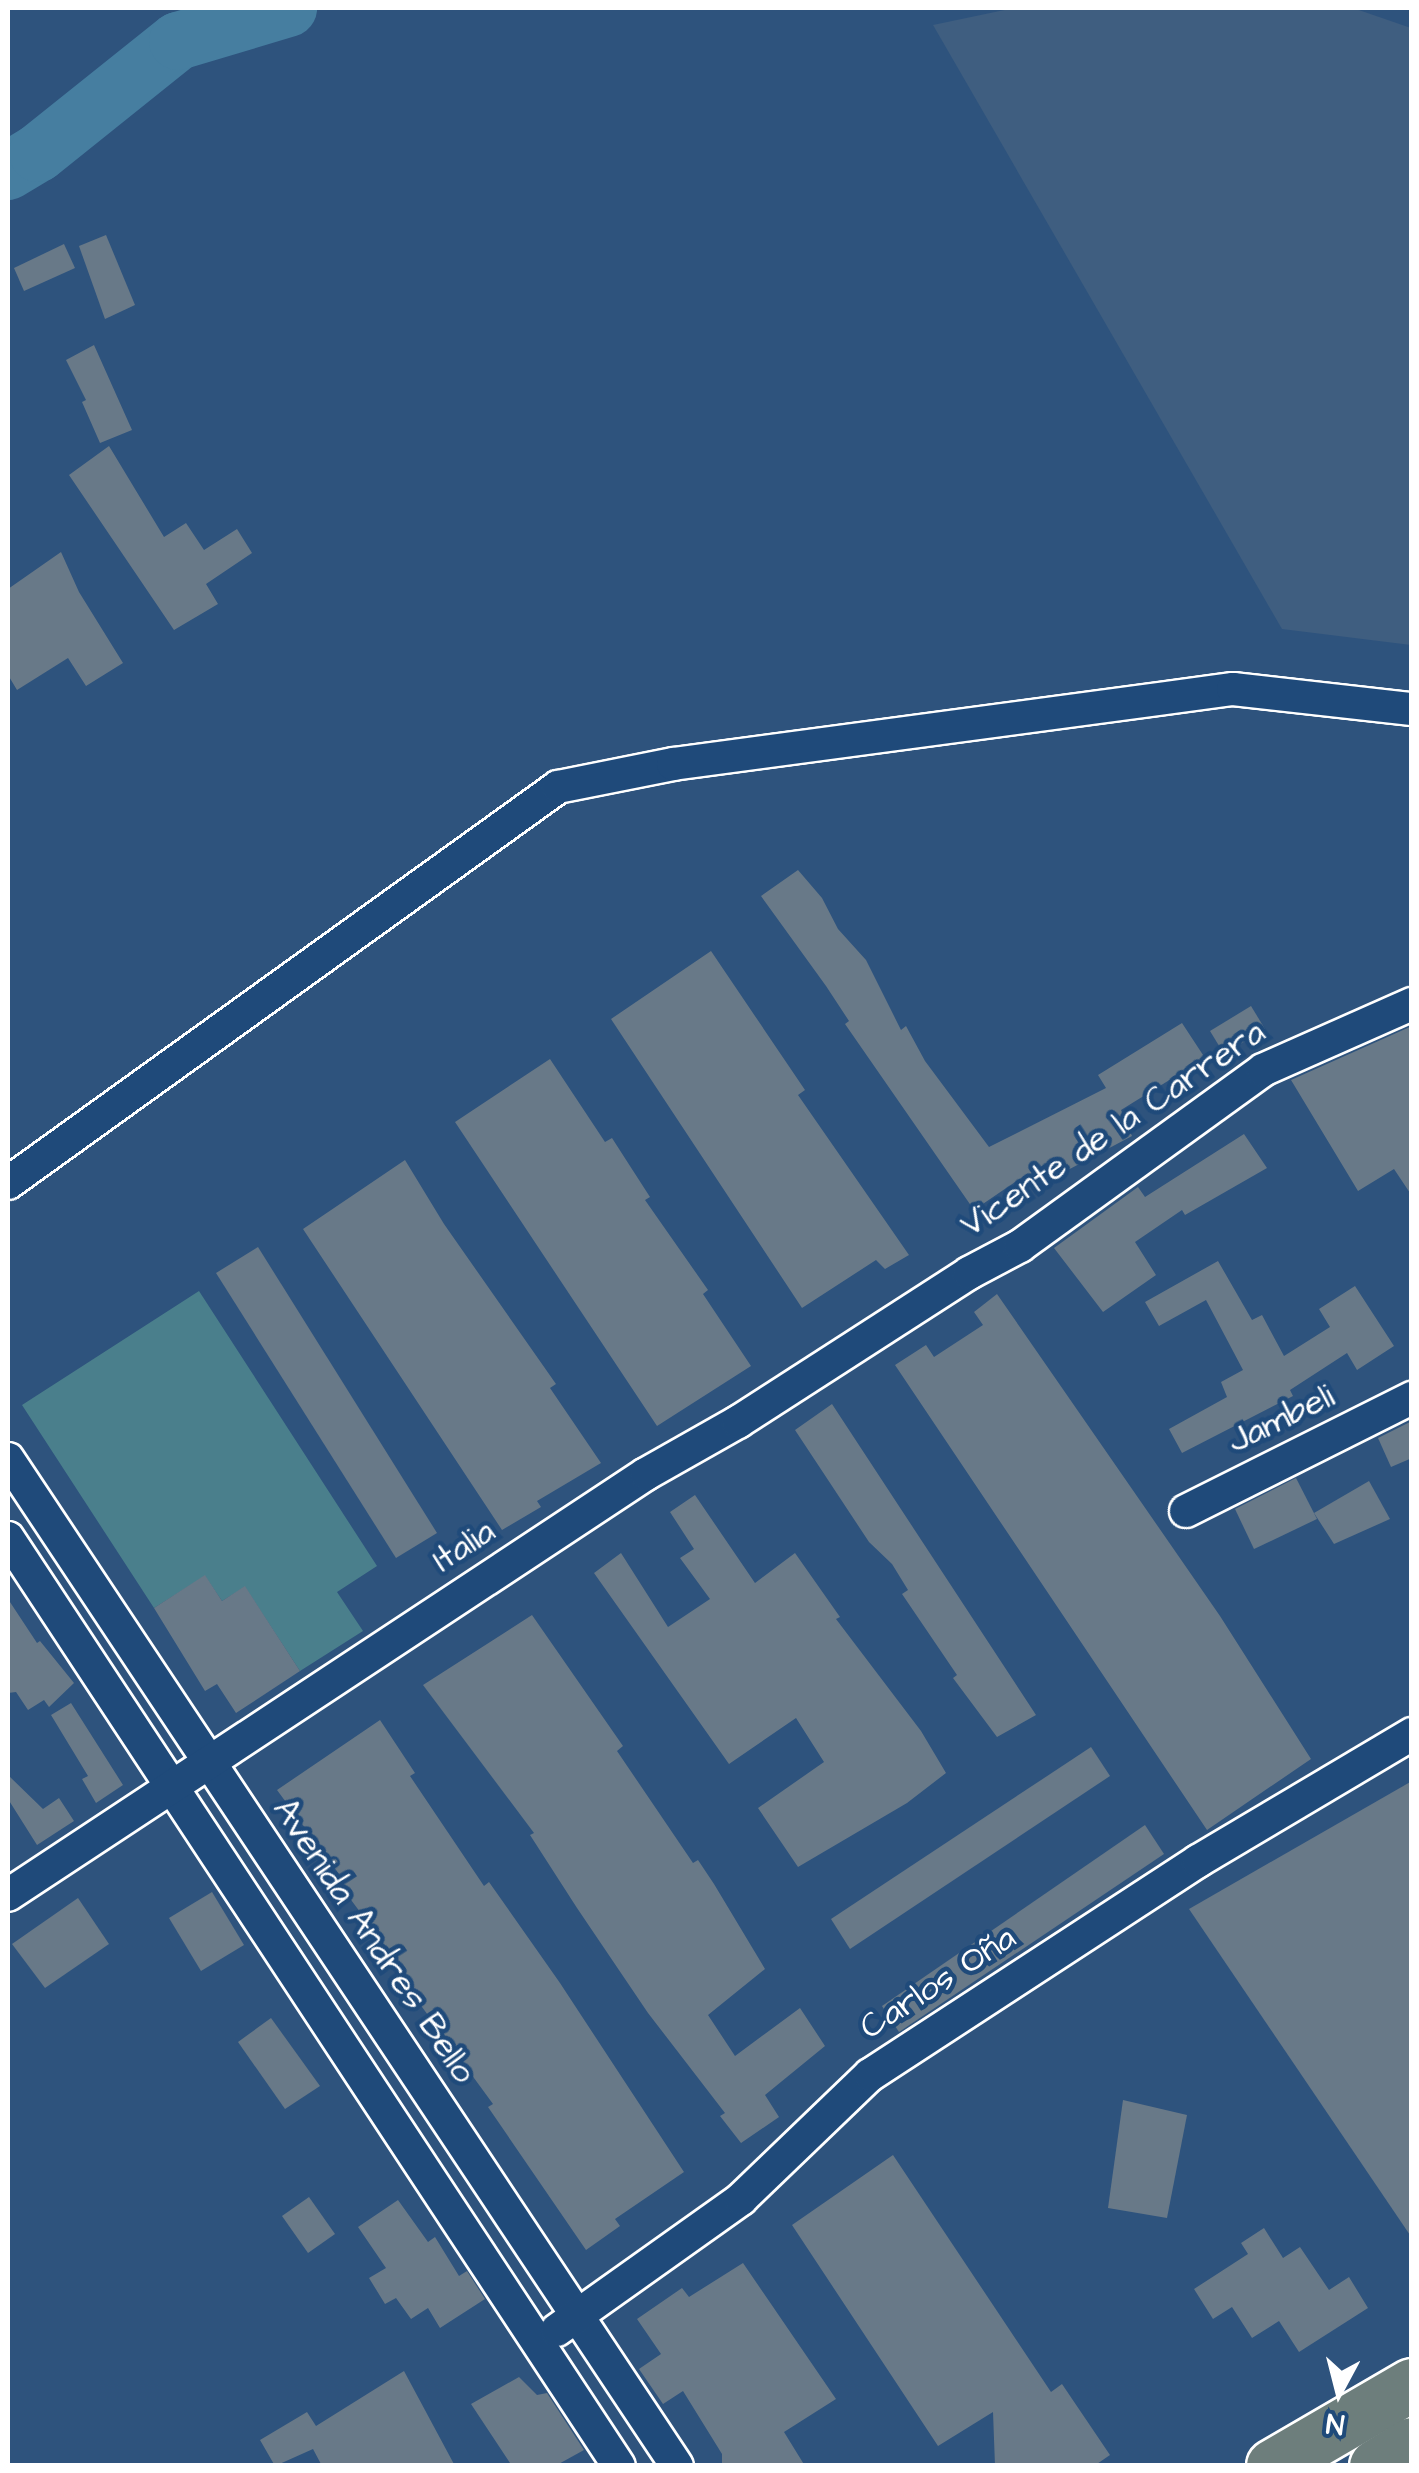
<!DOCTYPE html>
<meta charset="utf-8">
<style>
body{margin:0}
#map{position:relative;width:1419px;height:2473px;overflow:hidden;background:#2e537d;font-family:"Architects Daughter",sans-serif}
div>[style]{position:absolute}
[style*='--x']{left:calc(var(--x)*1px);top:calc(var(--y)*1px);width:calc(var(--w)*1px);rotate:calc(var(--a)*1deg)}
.built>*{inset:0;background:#3f5e80}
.green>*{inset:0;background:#4a7f8c}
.river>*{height:58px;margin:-29px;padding:0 29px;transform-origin:29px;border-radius:29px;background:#467ea0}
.building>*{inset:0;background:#687988}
.roads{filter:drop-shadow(2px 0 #fff) drop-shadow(-2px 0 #fff) drop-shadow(0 2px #fff) drop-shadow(0 -2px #fff)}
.street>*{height:32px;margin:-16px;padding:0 16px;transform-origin:16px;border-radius:16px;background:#1f4a7a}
.primary>*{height:52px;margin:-26px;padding:0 26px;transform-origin:26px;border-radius:26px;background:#6d7e7c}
span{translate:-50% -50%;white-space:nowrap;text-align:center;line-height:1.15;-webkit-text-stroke:9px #1f4a7a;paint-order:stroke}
.street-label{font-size:35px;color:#fff}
.frame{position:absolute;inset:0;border:10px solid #fff;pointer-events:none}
.north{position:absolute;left:1289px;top:2343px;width:100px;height:100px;-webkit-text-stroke:8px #1f4a7a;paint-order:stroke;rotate:187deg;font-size:28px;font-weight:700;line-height:40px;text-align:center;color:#fff}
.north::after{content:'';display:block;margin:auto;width:35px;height:45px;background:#fff;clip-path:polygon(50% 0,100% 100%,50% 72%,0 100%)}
</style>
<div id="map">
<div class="built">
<div style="clip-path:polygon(1014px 8px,1353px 8px,1411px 28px,1411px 645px,1282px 629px,933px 25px)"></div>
</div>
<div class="green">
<div style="clip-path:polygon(199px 1291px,377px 1566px,337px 1592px,363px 1631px,300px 1671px,245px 1587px,222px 1601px,205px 1576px,154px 1608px,22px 1405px)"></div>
</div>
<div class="river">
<div style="--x:8;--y:171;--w:35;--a:-31"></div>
<div style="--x:38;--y:153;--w:179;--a:-38.7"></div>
<div style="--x:178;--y:41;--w:115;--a:-16.7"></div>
</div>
<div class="building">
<div style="clip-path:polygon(106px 235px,135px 305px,105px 319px,79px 246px)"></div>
<div style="clip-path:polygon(64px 244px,75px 268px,24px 291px,14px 268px)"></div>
<div style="clip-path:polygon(94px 345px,132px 430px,100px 443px,82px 402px,86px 400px,66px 360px)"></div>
<div style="clip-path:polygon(109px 446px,164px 537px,186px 523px,204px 550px,237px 529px,252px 553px,206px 584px,218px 604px,174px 630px,69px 475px)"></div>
<div style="clip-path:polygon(61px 552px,79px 592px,123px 663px,86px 686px,68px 658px,17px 690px,8px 675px,8px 589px)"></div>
<div style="clip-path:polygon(798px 870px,822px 898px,838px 929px,866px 960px,901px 1030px,906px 1026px,925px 1061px,989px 1147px,1106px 1088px,1098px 1075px,1182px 1023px,1205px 1058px,1121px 1110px,1132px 1136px,1034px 1188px,1024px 1176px,974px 1210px,845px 1024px,849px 1021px,826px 986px,761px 896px)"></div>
<div style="clip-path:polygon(711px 951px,805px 1090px,798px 1095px,909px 1255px,885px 1269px,876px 1260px,802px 1308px,611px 1019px)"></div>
<div style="clip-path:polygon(1251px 1006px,1265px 1029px,1224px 1054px,1210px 1031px)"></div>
<div style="clip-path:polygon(1412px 1026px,1412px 1196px,1394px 1169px,1358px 1191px,1291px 1080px)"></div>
<div style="clip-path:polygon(550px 1059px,605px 1142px,612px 1138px,630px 1166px,650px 1197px,645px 1200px,708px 1290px,703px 1294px,751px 1366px,657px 1426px,455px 1122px)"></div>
<div style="clip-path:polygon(1244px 1134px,1267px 1168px,1185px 1215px,1182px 1210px,1135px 1242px,1156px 1275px,1103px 1312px,1054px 1248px,1138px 1187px,1145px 1197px)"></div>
<div style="clip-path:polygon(405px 1160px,444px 1224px,556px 1384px,550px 1388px,601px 1463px,537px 1501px,541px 1507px,502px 1530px,303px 1229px)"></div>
<div style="clip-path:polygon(258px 1247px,437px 1533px,396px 1558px,216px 1273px)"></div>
<div style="clip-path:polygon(1218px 1261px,1252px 1320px,1262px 1315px,1284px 1356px,1330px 1327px,1319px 1309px,1355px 1286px,1394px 1346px,1357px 1370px,1347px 1353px,1290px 1390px,1293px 1396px,1182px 1453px,1169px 1429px,1227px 1397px,1221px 1382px,1243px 1370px,1206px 1300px,1159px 1326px,1145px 1302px)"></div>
<div style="clip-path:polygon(997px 1294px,1220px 1616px,1311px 1759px,1207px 1830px,895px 1365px,926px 1345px,934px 1357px,983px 1325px,974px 1312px)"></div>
<div style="clip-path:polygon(832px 1404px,1036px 1715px,997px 1737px,953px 1678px,957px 1675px,902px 1594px,908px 1590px,892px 1564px,869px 1542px,795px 1430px)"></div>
<div style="clip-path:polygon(1412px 1421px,1412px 1458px,1391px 1467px,1378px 1438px)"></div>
<div style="clip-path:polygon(1296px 1478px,1317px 1519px,1254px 1549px,1235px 1509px)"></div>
<div style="clip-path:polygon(1369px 1481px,1390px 1519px,1334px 1544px,1314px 1513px)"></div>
<div style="clip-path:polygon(695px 1495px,755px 1583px,795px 1553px,840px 1617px,836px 1619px,921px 1731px,946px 1773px,907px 1803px,798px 1867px,758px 1808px,824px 1762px,796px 1718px,729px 1764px,594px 1573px,621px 1553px,668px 1627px,710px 1599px,680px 1558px,694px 1549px,670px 1512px)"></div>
<div style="clip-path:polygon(205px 1575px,222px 1601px,245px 1586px,300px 1671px,236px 1713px,217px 1684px,205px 1691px,154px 1608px)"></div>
<div style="clip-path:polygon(8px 1599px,37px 1643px,40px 1641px,74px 1683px,49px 1707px,44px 1700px,28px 1710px,16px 1692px,8px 1693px)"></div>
<div style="clip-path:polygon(532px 1615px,623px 1746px,617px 1751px,693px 1863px,698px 1860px,714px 1884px,765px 1969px,708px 2015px,735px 2056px,800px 2008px,825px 2046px,765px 2095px,779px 2117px,741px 2143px,720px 2116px,725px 2113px,648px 2013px,577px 1908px,530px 1835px,534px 1833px,423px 1685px)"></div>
<div style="clip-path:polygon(71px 1703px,123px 1785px,96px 1803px,82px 1779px,88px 1776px,51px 1715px)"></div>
<div style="clip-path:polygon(380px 1720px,415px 1773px,410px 1776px,484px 1886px,489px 1882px,560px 1983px,684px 2172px,615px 2219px,620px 2226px,586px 2250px,488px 2107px,493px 2104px,384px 1955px,389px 1951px,334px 1877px,339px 1874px,277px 1790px)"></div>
<div style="clip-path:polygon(1091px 1747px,1110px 1776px,850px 1949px,831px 1919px)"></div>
<div style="clip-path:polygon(8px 1775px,43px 1809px,59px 1798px,74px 1821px,37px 1845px,8px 1799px)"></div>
<div style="clip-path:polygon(1412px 1781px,1412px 2238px,1189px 1909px)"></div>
<div style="clip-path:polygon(1145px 1825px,1164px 1854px,899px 2032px,882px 2006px)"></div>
<div style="clip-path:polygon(212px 1892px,244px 1945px,201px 1971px,169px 1918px)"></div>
<div style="clip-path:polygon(78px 1898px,109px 1944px,45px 1988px,12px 1944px)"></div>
<div style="clip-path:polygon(271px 2018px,320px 2086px,285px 2109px,238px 2042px)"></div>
<div style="clip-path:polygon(1123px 2100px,1187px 2115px,1167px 2218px,1108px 2208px)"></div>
<div style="clip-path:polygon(893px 2155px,1051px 2392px,1062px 2384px,1110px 2455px,1094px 2466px,995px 2466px,993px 2412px,938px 2446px,792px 2225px)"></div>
<div style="clip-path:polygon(309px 2197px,335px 2234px,308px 2253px,282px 2216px)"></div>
<div style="clip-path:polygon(398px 2200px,428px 2242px,435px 2237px,459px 2276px,467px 2271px,485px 2299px,440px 2328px,428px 2308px,411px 2319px,396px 2298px,385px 2304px,369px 2278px,386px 2268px,358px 2227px)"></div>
<div style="clip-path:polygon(1264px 2228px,1283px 2258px,1300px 2247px,1329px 2290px,1349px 2277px,1368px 2308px,1299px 2352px,1279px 2321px,1252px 2338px,1232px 2307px,1213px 2319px,1194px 2289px,1248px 2254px,1241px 2243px)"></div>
<div style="clip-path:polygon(743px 2263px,836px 2399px,784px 2432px,805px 2466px,722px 2466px,722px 2454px,683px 2391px,663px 2404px,639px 2369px,661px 2354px,637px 2319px,682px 2288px,689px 2297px)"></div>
<div style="clip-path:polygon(404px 2371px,455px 2466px,322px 2466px,313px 2449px,275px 2466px,260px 2440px,307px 2412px,316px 2426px)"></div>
<div style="clip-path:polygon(519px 2377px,537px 2395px,547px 2393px,584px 2450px,555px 2466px,512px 2466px,471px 2404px)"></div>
</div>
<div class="roads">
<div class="street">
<div style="--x:8;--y:1183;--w:678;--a:-35.75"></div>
<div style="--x:558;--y:787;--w:117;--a:-11.3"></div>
<div style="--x:673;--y:764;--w:565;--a:-7.63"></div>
<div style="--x:1233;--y:689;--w:180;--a:6.4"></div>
<div style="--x:8;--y:1459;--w:1209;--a:56.4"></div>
<div style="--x:1186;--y:1511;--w:253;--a:-26.6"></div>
<div style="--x:8;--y:1538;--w:1111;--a:56.64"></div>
<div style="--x:8;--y:1895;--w:764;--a:-33.42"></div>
<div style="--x:646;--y:1474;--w:106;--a:-29.5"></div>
<div style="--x:738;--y:1422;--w:275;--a:-32.8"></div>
<div style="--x:969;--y:1273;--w:58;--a:-27.9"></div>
<div style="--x:1020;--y:1246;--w:300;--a:-35.9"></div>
<div style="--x:1263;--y:1070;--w:163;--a:-23.9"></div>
<div style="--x:557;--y:2330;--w:226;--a:-35.4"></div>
<div style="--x:741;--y:2199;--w:179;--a:-43.9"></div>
<div style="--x:870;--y:2075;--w:392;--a:-33.1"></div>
<div style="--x:1198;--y:1861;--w:249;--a:-30.7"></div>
</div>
<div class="primary">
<div style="--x:1273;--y:2466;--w:161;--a:-30.2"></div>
<div style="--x:1376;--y:2466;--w:42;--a:-31.4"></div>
</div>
</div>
<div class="street-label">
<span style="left:1113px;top:1129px;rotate:-34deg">Vicente de la Carrera</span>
<span style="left:1281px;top:1419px;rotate:-26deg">Jambeli</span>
<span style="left:464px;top:1546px;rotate:-33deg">Italia</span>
<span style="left:374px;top:1941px;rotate:56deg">Avenida Andres Bello</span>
<span style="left:938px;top:1983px;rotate:-33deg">Carlos Oña</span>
</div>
<div class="frame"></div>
<div class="north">N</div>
</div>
